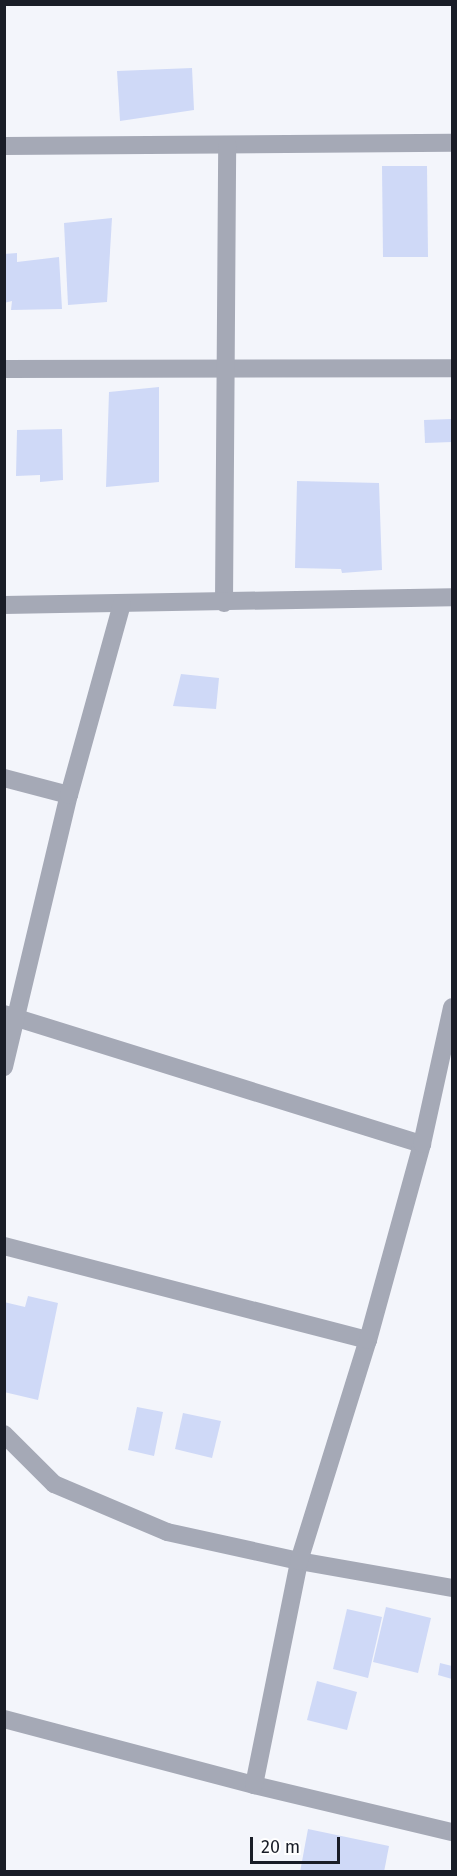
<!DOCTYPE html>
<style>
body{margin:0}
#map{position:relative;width:457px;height:1876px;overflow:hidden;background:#f3f5fb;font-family:"Fira Sans",sans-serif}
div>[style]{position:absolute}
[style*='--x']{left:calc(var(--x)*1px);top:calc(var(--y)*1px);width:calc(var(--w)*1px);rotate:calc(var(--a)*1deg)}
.building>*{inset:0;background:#cfd9f7}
.minor>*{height:18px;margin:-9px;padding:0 9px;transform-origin:9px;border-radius:9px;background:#a5a9b6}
span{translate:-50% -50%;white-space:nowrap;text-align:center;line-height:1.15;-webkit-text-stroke:6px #fff;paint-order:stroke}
.frame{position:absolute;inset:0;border:6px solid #191d27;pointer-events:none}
.scale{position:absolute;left:250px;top:1837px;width:90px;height:27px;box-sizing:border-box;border:3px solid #191d27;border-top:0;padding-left:8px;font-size:18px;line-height:21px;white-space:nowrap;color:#191d27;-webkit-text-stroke:4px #fff;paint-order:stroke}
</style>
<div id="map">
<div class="building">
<div style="clip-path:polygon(192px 68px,194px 110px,120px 121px,117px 71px)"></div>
<div style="clip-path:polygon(382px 166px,427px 166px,428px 257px,383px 257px)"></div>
<div style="clip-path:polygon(112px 218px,107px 302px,68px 305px,64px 223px)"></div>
<div style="clip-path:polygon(17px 253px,17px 262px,59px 257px,62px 309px,11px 310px,12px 301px,4px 303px,4px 254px)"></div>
<div style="clip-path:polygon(159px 387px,159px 482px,106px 487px,109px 392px)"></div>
<div style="clip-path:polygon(452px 419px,452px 442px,425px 443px,424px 420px)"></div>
<div style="clip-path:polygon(62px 429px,63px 480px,40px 482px,40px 475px,16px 476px,17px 430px)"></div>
<div style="clip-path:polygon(297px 481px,379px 483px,382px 570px,342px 573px,341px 569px,295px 568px)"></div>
<div style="clip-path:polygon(181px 674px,219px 678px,216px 709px,173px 706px)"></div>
<div style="clip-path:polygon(28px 1296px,58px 1303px,38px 1400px,4px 1392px,4px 1302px,25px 1307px)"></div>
<div style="clip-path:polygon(137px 1407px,163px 1412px,154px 1456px,128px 1450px)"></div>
<div style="clip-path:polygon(183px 1413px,221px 1421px,212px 1458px,175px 1449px)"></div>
<div style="clip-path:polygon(386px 1607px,431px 1618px,418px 1673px,373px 1662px)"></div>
<div style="clip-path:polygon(347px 1609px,382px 1617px,368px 1678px,333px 1669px)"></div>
<div style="clip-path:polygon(440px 1663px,452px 1666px,452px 1679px,438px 1675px)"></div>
<div style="clip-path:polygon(317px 1681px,357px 1692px,347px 1730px,307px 1720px)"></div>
<div style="clip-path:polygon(308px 1829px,389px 1846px,384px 1872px,300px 1872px)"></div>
</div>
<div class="minor">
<div style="--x:4;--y:146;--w:448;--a:-0.4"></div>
<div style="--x:4;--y:369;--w:448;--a:-0.1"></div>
<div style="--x:224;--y:603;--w:458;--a:-89.6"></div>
<div style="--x:4;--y:605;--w:448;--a:-1"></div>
<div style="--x:4;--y:778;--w:67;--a:14.7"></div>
<div style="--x:4;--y:1014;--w:438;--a:17.3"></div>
<div style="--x:4;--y:1067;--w:280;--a:-76.6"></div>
<div style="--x:69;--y:795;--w:198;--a:-74.5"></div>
<div style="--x:4;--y:1246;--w:376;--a:14.5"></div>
<div style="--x:4;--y:1434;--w:71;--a:45"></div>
<div style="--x:54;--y:1484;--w:123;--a:23"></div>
<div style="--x:167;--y:1532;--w:135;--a:12.4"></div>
<div style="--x:299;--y:1561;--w:155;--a:10"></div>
<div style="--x:4;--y:1719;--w:259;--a:14.8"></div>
<div style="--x:254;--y:1785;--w:204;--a:13.4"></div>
<div style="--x:254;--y:1785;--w:228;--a:-78.6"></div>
<div style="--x:299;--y:1561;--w:232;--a:-72.7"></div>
<div style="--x:368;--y:1340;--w:203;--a:-74.6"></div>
<div style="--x:422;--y:1144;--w:140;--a:-77.6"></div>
</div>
<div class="frame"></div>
<div class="scale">20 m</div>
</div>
